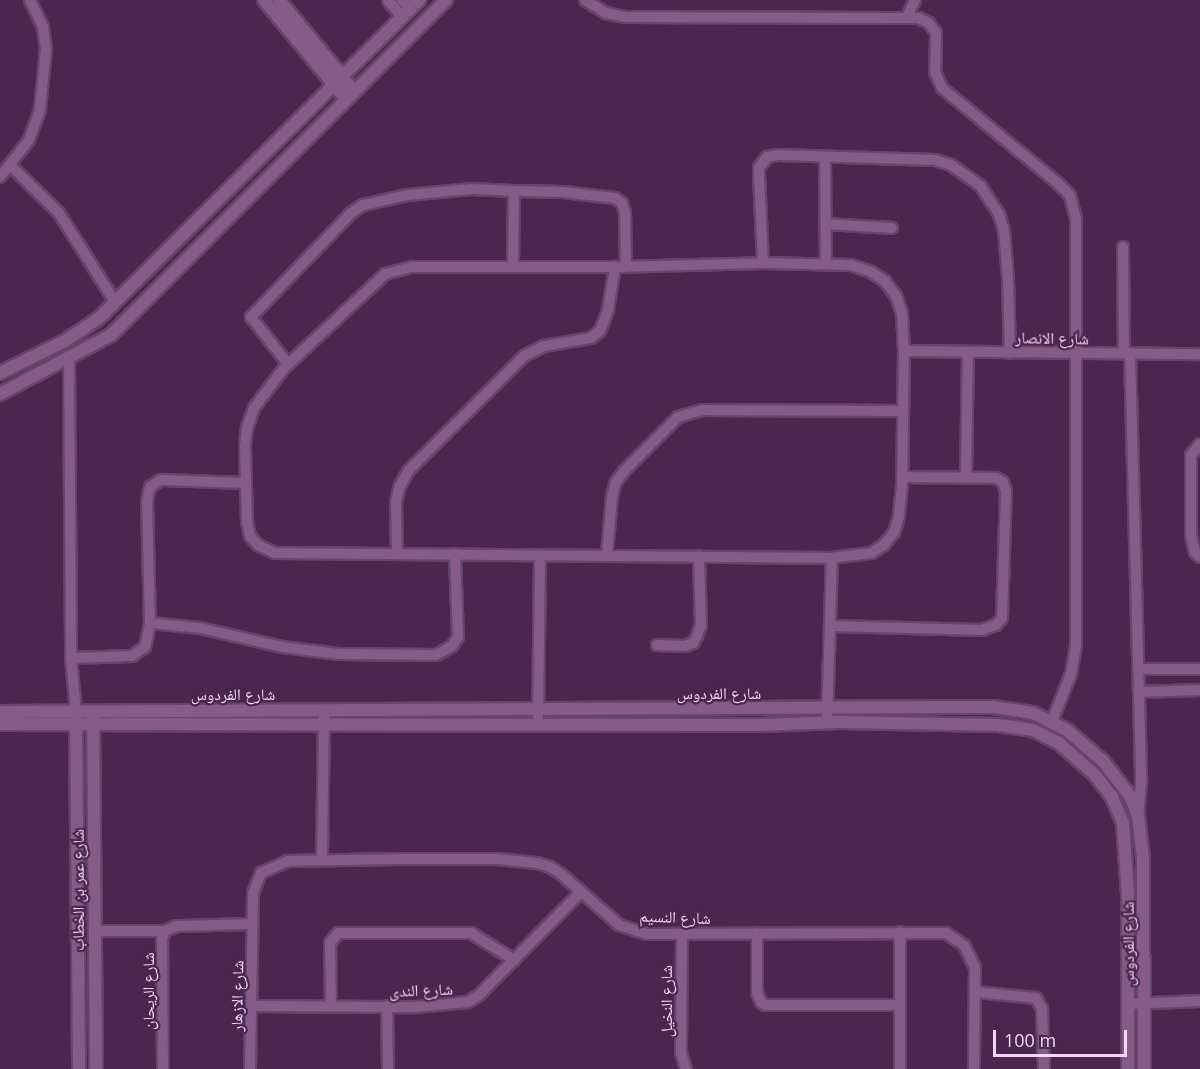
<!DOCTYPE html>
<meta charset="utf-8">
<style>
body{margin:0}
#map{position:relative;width:1200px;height:1069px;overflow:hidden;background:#4d2551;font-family:"Open Sans","Noto Naskh Arabic",sans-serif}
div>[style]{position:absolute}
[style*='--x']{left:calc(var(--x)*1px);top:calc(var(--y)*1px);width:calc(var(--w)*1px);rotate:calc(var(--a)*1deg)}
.roads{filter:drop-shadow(2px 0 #67446a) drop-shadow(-2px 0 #67446a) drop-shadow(0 2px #67446a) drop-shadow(0 -2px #67446a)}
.minor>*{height:10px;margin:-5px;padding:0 5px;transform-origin:5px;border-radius:5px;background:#865a89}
.tertiary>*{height:12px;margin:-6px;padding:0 6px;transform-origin:6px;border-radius:6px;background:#865a89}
span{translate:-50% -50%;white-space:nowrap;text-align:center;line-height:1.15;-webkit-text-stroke:4.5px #4d2551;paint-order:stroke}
.street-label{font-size:16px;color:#f0d8f2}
.scale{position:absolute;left:993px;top:1030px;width:134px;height:27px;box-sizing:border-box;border:3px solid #f0d8f2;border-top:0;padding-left:8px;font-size:18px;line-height:21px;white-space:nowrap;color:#f0d8f2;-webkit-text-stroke:4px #4d2551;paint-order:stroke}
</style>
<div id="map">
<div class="roads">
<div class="minor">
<div style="--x:388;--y:0;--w:22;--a:51"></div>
<div style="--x:402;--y:0;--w:12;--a:48"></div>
<div style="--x:585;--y:0;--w:25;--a:32"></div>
<div style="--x:606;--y:13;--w:19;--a:12"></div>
<div style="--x:625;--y:17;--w:294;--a:0.2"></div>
<div style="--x:919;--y:18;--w:11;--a:27"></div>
<div style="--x:929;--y:23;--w:12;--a:55"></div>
<div style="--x:936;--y:33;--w:39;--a:91"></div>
<div style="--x:935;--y:72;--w:17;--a:66"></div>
<div style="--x:942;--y:88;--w:151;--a:39.4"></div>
<div style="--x:1059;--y:184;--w:16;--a:47"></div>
<div style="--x:1070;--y:196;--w:24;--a:75"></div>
<div style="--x:1076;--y:219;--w:427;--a:90"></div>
<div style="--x:1076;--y:646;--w:28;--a:100"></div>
<div style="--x:1071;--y:674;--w:51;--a:112"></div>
<div style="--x:907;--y:17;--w:19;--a:-65"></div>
<div style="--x:825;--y:157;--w:107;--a:89.5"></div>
<div style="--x:11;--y:166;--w:67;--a:44.4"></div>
<div style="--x:59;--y:213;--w:105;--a:57.8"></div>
<div style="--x:0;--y:177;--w:47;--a:-51.9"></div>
<div style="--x:29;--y:140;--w:33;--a:-70"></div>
<div style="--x:40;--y:109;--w:60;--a:-84.3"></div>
<div style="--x:46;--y:49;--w:22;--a:-98"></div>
<div style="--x:43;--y:27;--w:30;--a:-116"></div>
<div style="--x:514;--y:191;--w:49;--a:1.2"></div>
<div style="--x:563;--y:192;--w:52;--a:6.6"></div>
<div style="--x:615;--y:198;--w:9;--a:36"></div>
<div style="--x:622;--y:203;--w:9;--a:72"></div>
<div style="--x:625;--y:212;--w:55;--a:89"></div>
<div style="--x:826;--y:224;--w:66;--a:3.5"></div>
<div style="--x:1123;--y:247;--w:106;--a:89.5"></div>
<div style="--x:763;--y:263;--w:88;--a:1.3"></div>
<div style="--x:851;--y:265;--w:21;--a:19"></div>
<div style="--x:871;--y:272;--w:17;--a:33"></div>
<div style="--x:885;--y:281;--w:19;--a:54"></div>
<div style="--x:896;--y:296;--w:18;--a:71"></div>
<div style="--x:902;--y:313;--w:38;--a:87"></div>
<div style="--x:904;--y:351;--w:135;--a:90.8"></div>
<div style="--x:902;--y:486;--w:31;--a:96"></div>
<div style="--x:899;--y:517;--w:16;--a:108"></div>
<div style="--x:894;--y:532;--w:16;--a:128"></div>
<div style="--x:884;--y:545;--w:15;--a:148"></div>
<div style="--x:871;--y:553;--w:39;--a:173"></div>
<div style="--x:832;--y:558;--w:557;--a:-179.49"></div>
<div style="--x:275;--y:553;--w:19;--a:-155"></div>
<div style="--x:258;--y:545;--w:12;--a:-132"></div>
<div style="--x:250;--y:536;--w:14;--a:-102"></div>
<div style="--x:247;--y:522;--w:76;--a:-91.5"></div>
<div style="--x:245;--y:446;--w:18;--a:-84"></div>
<div style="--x:247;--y:428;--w:21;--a:-71"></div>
<div style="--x:254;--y:408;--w:50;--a:-53.1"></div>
<div style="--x:284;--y:368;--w:138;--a:-42.9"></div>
<div style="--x:385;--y:274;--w:28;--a:-15"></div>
<div style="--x:412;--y:267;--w:203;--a:0"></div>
<div style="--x:615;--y:267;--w:148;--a:-1.5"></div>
<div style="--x:763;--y:263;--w:87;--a:-92.6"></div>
<div style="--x:759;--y:176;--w:8;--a:-90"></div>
<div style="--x:759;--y:168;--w:14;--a:-54"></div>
<div style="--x:767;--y:157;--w:11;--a:-10"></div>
<div style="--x:778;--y:155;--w:157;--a:1.8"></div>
<div style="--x:935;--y:160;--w:17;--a:17"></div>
<div style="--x:951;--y:165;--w:35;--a:35"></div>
<div style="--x:980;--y:185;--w:35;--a:57"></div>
<div style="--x:999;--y:214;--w:17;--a:73"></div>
<div style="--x:1004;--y:230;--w:49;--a:85.3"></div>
<div style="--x:1008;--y:279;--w:74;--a:88.5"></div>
<div style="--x:904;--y:351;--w:296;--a:0.6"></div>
<div style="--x:1130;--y:353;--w:430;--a:88.5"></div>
<div style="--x:1141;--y:783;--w:32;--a:95"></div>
<div style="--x:69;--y:356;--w:302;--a:89.6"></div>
<div style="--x:71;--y:658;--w:54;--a:84.7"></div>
<div style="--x:288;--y:364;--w:60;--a:-128.2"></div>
<div style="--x:251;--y:317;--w:144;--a:-46.1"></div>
<div style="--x:351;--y:213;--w:14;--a:-34"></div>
<div style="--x:363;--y:205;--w:45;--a:-12.8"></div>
<div style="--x:407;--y:195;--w:65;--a:-5.3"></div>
<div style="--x:472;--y:189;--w:42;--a:2.7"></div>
<div style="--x:514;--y:191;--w:76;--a:90.8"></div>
<div style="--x:1200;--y:444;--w:14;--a:129"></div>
<div style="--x:1191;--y:455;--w:81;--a:90"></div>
<div style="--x:1191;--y:536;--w:16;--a:76"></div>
<div style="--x:1195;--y:552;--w:7;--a:45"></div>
<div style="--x:966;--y:477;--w:124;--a:-89.1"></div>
<div style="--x:397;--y:554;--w:53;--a:-91.1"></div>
<div style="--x:396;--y:501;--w:16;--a:-75"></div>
<div style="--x:400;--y:486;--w:18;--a:-61"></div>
<div style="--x:409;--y:470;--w:162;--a:-44.7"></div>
<div style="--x:524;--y:356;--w:22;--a:-27"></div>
<div style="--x:544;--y:346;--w:48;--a:-9.7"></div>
<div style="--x:591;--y:338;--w:11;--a:-38"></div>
<div style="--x:600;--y:331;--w:22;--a:-69"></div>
<div style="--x:608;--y:310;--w:44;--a:-80.8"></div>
<div style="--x:607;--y:555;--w:59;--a:-85.2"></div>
<div style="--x:612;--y:496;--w:15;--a:-74"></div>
<div style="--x:616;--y:482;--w:15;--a:-53"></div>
<div style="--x:625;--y:470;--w:75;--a:-45"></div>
<div style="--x:678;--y:417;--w:25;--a:-16"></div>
<div style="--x:702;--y:410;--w:200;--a:0.3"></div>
<div style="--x:150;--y:623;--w:50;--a:5.7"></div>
<div style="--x:200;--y:628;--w:84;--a:13"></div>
<div style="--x:282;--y:647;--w:57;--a:7"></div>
<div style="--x:339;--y:654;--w:97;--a:0.6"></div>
<div style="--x:436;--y:655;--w:18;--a:-29"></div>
<div style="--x:452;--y:646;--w:11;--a:-56"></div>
<div style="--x:458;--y:637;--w:83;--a:-92.1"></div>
<div style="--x:831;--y:626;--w:151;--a:1.5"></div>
<div style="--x:982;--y:630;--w:15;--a:-20"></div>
<div style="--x:996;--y:625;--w:9;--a:-49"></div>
<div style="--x:1002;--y:618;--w:127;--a:-88.2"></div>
<div style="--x:1006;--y:491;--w:9;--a:-108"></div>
<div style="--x:1003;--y:482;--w:8;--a:-150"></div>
<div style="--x:996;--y:478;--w:94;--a:-179.4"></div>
<div style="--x:657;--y:645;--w:28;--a:2"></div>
<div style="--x:685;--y:646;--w:9;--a:-21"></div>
<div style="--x:693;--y:643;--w:8;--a:-60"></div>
<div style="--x:697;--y:636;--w:12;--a:-70"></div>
<div style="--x:701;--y:625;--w:69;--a:-91.7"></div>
<div style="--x:71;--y:658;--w:61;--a:-1.9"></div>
<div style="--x:132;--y:656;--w:16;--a:-35"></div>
<div style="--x:145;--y:647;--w:25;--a:-78"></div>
<div style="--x:150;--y:623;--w:122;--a:-91.4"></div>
<div style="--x:147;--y:501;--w:14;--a:-78"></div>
<div style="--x:150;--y:487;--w:13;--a:-32"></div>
<div style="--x:161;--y:480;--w:85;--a:2"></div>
<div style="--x:1139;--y:669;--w:61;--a:0"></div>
<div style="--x:1139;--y:692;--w:61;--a:-1.9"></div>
<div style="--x:538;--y:723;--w:168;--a:-89.3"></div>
<div style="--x:827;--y:723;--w:165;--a:-88.3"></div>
<div style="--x:322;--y:860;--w:149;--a:-89.2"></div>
<div style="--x:95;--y:931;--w:70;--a:0"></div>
<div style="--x:900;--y:932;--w:137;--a:90"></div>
<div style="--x:682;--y:933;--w:120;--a:90.5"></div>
<div style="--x:681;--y:1053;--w:17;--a:73"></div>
<div style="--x:757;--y:933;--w:59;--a:90"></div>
<div style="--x:757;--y:992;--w:11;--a:68"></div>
<div style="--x:761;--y:1002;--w:5;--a:37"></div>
<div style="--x:765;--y:1005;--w:135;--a:0"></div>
<div style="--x:976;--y:992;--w:60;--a:5.7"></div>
<div style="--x:1036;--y:998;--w:13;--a:61"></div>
<div style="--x:1042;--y:1009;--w:60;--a:88.1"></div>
<div style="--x:1128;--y:1004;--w:72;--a:-2.4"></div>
<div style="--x:331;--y:1005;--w:62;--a:-90.9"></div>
<div style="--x:330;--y:943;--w:13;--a:-51"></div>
<div style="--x:338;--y:933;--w:133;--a:0"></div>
<div style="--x:471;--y:933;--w:51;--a:32.1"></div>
<div style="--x:253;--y:1006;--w:163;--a:0.4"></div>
<div style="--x:416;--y:1007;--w:52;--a:-5.5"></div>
<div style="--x:468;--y:1002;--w:13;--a:-32"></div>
<div style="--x:479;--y:995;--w:145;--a:-45.3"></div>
<div style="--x:387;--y:1006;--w:63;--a:89.1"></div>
<div style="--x:163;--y:1069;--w:131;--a:-90.4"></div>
<div style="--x:162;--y:938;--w:8;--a:-67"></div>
<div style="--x:165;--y:931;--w:12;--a:-24"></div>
<div style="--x:176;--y:926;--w:77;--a:-1.5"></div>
<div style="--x:250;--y:1069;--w:176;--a:-89"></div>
<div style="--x:253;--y:893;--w:22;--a:-68"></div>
<div style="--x:261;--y:873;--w:30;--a:-24"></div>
<div style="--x:288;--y:861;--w:111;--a:-1"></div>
<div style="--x:399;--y:859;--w:98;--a:0"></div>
<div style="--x:497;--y:859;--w:40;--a:5.7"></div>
<div style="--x:537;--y:863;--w:14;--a:17"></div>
<div style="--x:550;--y:867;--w:13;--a:32"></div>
<div style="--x:561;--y:874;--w:77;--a:41.3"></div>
<div style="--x:619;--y:925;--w:29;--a:18"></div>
<div style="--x:647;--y:934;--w:299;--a:-0.2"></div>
<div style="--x:946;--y:933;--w:22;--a:34"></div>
<div style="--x:964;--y:945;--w:25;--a:64"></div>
<div style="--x:975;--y:968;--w:101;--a:90.6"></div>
</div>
<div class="tertiary">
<div style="--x:264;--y:0;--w:129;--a:50.4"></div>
<div style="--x:279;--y:0;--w:118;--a:50.5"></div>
<div style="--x:0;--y:373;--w:72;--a:-26.2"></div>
<div style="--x:65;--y:341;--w:40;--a:-34"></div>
<div style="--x:98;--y:319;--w:453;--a:-44.8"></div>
<div style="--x:0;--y:394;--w:126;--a:-28"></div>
<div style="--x:111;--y:335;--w:474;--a:-45"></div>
<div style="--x:0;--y:712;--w:940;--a:-0.3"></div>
<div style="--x:940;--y:707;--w:53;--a:0"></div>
<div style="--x:993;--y:707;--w:40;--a:8.5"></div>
<div style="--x:1033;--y:713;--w:39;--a:27"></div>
<div style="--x:1068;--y:731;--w:46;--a:40.6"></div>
<div style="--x:1103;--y:761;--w:44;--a:52.4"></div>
<div style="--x:1130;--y:796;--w:21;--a:67"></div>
<div style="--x:1138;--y:815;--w:43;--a:83.4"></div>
<div style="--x:1143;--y:858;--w:211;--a:89.7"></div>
<div style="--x:93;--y:716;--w:353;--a:89.5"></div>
<div style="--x:76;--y:719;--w:350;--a:89.5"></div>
<div style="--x:0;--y:724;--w:760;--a:0.08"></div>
<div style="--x:760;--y:725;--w:80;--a:-2.1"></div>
<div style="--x:840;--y:722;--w:158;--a:1.1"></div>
<div style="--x:998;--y:725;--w:35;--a:8"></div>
<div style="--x:1033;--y:730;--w:29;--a:27"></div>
<div style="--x:1059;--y:743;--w:48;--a:41.6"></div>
<div style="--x:1095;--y:775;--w:28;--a:52"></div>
<div style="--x:1112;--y:797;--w:28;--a:67"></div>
<div style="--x:1123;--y:823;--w:71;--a:86"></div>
<div style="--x:1128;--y:894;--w:175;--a:90"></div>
</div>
</div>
<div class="street-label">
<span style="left:1052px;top:338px;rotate:1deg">شارع الانصار</span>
<span style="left:719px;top:693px">شارع الفردوس</span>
<span style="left:233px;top:694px">شارع الفردوس</span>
<span style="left:78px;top:890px;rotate:-90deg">شارع عمر بن الخطاب</span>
<span style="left:675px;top:917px;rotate:2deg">شارع النسيم</span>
<span style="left:1128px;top:944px;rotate:-90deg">شارع الفردوس</span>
<span style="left:421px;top:990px;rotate:-2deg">شارع الندى</span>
<span style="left:148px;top:991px;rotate:-90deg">شارع الريحان</span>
<span style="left:237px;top:996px;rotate:-89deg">شارع الازهار</span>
<span style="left:666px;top:1001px;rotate:-90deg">شارع النخيل</span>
</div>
<div class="scale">100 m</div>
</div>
